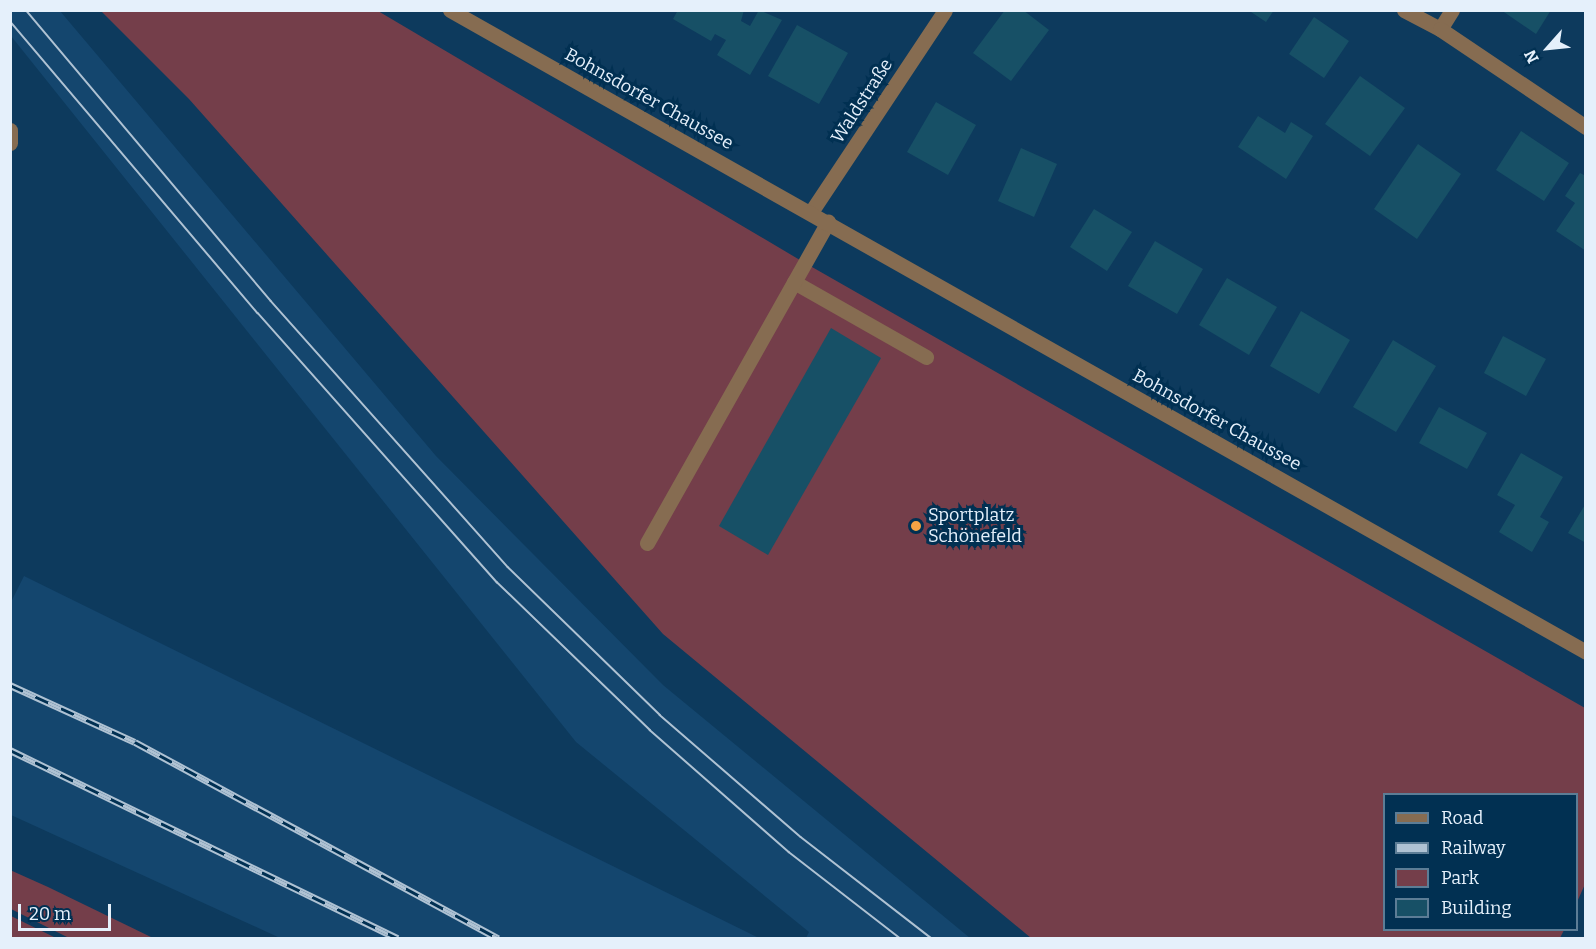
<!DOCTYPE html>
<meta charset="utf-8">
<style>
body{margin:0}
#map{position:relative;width:1596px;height:949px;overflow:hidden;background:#0d3a5d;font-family:Bitter,serif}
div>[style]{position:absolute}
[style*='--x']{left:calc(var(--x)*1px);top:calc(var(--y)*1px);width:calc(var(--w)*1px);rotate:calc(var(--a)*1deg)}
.built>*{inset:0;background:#14466e}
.green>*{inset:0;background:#743e4a}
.building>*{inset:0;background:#175066}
.service>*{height:15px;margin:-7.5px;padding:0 7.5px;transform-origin:7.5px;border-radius:7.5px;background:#866c51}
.minor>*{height:15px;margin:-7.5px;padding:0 7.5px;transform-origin:7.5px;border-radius:7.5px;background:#866c51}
.tertiary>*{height:15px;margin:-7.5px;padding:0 7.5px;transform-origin:7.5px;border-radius:7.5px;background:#866c51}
.tram>*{height:1.5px;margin:-0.75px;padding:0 0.75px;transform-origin:0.75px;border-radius:0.75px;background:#afc2d3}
.rail>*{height:7px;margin-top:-3.5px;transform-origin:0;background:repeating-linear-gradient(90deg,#013052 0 14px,#afc2d3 0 28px);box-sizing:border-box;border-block:2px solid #afc2d3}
.dots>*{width:16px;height:16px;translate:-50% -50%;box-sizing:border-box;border:3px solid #013052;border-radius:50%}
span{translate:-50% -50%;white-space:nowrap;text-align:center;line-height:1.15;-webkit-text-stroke:6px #013052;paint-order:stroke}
.street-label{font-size:18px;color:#e5f0fb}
.poi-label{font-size:18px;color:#e5f0fb}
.left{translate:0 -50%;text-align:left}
.frame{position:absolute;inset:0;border:12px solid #e5f0fb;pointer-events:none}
.legend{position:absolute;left:1383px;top:793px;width:195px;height:138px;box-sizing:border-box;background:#013052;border:2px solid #5c7d96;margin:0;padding:8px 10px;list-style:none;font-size:18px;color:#e5f0fb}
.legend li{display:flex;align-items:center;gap:12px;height:30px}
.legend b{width:30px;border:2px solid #5c7d96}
.north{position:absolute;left:1518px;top:18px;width:60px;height:60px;-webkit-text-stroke:4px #013052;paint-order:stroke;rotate:243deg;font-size:16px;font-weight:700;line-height:24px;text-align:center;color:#e5f0fb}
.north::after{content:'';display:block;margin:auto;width:21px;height:27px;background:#e5f0fb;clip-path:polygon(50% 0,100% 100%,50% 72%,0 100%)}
.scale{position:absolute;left:18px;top:904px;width:93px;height:27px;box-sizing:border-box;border:3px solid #e5f0fb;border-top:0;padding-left:8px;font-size:18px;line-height:21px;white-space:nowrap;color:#e5f0fb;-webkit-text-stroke:4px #013052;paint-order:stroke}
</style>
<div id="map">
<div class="built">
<div style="clip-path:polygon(10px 11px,60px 11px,436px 456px,663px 685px,970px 938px,806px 938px,809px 932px,576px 742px,11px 36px)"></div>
<div style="clip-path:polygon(24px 576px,759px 938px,280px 938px,11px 815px,11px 602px)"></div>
</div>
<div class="green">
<div style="clip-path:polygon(101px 11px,378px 11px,805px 263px,1585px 708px,1586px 882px,1577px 902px,1576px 794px,1384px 794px,1384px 930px,1564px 930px,1560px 938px,1031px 938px,663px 634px,189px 99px)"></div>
<div style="clip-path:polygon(10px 870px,48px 887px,153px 938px,69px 938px,11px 909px)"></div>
<div style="clip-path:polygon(10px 916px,11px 916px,56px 938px,11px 938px)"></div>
</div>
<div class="building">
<div style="clip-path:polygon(678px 10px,744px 10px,741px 21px,750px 26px,759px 10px,782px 20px,750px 75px,717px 55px,726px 40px,715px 34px,711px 41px,673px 19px)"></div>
<div style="clip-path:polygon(1005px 10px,1023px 10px,1049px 30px,1011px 81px,973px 53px)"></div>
<div style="clip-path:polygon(1248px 10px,1274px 10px,1266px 22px)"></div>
<div style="clip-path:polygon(1501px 10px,1551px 10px,1536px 34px)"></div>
<div style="clip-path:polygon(1314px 17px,1349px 41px,1324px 78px,1289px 54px)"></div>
<div style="clip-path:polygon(797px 25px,848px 53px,819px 104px,768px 76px)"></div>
<div style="clip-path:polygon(1360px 76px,1405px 108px,1370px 156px,1325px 124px)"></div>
<div style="clip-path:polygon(936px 102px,976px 125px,948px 175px,907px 152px)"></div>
<div style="clip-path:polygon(1258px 116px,1285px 133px,1291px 122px,1313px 136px,1286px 179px,1238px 147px)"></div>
<div style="clip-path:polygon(1521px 131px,1569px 163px,1544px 201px,1496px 170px)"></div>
<div style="clip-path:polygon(1418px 144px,1461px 174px,1417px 239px,1374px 209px)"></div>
<div style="clip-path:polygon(1021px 148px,1057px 164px,1034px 217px,998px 201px)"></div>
<div style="clip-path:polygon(1580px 173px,1586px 176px,1586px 251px,1556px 231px,1575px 203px,1565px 196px)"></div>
<div style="clip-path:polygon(1094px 209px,1132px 232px,1107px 271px,1070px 247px)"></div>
<div style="clip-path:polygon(1155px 241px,1203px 269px,1177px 314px,1128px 286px)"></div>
<div style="clip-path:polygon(1227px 278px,1277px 307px,1249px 355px,1199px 325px)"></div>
<div style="clip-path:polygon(1301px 311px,1350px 340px,1319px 394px,1270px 366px)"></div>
<div style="clip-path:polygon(831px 328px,881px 358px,768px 555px,719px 526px)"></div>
<div style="clip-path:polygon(1503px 336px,1546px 359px,1526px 396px,1484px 373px)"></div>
<div style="clip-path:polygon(1393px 340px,1436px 366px,1396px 432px,1353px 407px)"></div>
<div style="clip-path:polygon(1439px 407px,1487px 433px,1467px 469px,1419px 443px)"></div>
<div style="clip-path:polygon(1521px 453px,1563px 477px,1540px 517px,1549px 522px,1532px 552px,1499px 532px,1515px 505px,1497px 495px)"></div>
<div style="clip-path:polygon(1586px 503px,1586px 543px,1568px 533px)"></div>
</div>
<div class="service">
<div style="--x:10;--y:130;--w:13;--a:90"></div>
<div style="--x:794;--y:282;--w:152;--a:29.6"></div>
<div style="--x:647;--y:543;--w:369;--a:-60.6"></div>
</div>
<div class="minor">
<div style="--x:1404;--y:10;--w:41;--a:27.8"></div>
<div style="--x:1452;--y:10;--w:22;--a:122"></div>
<div style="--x:1440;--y:29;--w:176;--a:33.9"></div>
<div style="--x:811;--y:212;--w:242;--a:-56.4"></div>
</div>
<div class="tertiary">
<div style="--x:450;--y:10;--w:1305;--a:29.47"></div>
</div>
<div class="tram">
<div style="--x:26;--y:10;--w:380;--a:49.9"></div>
<div style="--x:271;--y:301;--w:356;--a:48.3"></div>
<div style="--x:508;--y:567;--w:212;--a:44.2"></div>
<div style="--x:660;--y:715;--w:186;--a:40.9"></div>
<div style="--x:801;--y:837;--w:165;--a:37.8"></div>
<div style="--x:10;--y:21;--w:383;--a:49.7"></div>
<div style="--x:258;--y:313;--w:360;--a:48.4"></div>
<div style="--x:497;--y:582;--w:213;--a:44"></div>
<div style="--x:650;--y:730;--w:185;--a:41.3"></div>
<div style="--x:789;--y:852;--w:140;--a:37.8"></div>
</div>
<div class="rail">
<div style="--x:10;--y:685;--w:137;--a:24.5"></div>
<div style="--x:135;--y:742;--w:413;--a:28.4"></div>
<div style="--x:10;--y:750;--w:431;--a:25.9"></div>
</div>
<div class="dots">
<div style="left:916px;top:526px;background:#f4a344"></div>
</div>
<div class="street-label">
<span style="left:649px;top:99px;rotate:29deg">Bohnsdorfer Chaussee</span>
<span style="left:862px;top:101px;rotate:-57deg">Waldstraße</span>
<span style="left:1217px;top:420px;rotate:29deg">Bohnsdorfer Chaussee</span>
</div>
<div class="poi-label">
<span class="left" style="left:928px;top:526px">Sportplatz<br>Schönefeld</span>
</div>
<div class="frame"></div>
<ul class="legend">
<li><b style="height:8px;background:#866c51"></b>Road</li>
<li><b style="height:8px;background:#afc2d3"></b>Railway</li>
<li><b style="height:16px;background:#743e4a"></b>Park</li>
<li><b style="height:16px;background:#175066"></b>Building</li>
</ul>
<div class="north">N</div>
<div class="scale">20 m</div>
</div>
